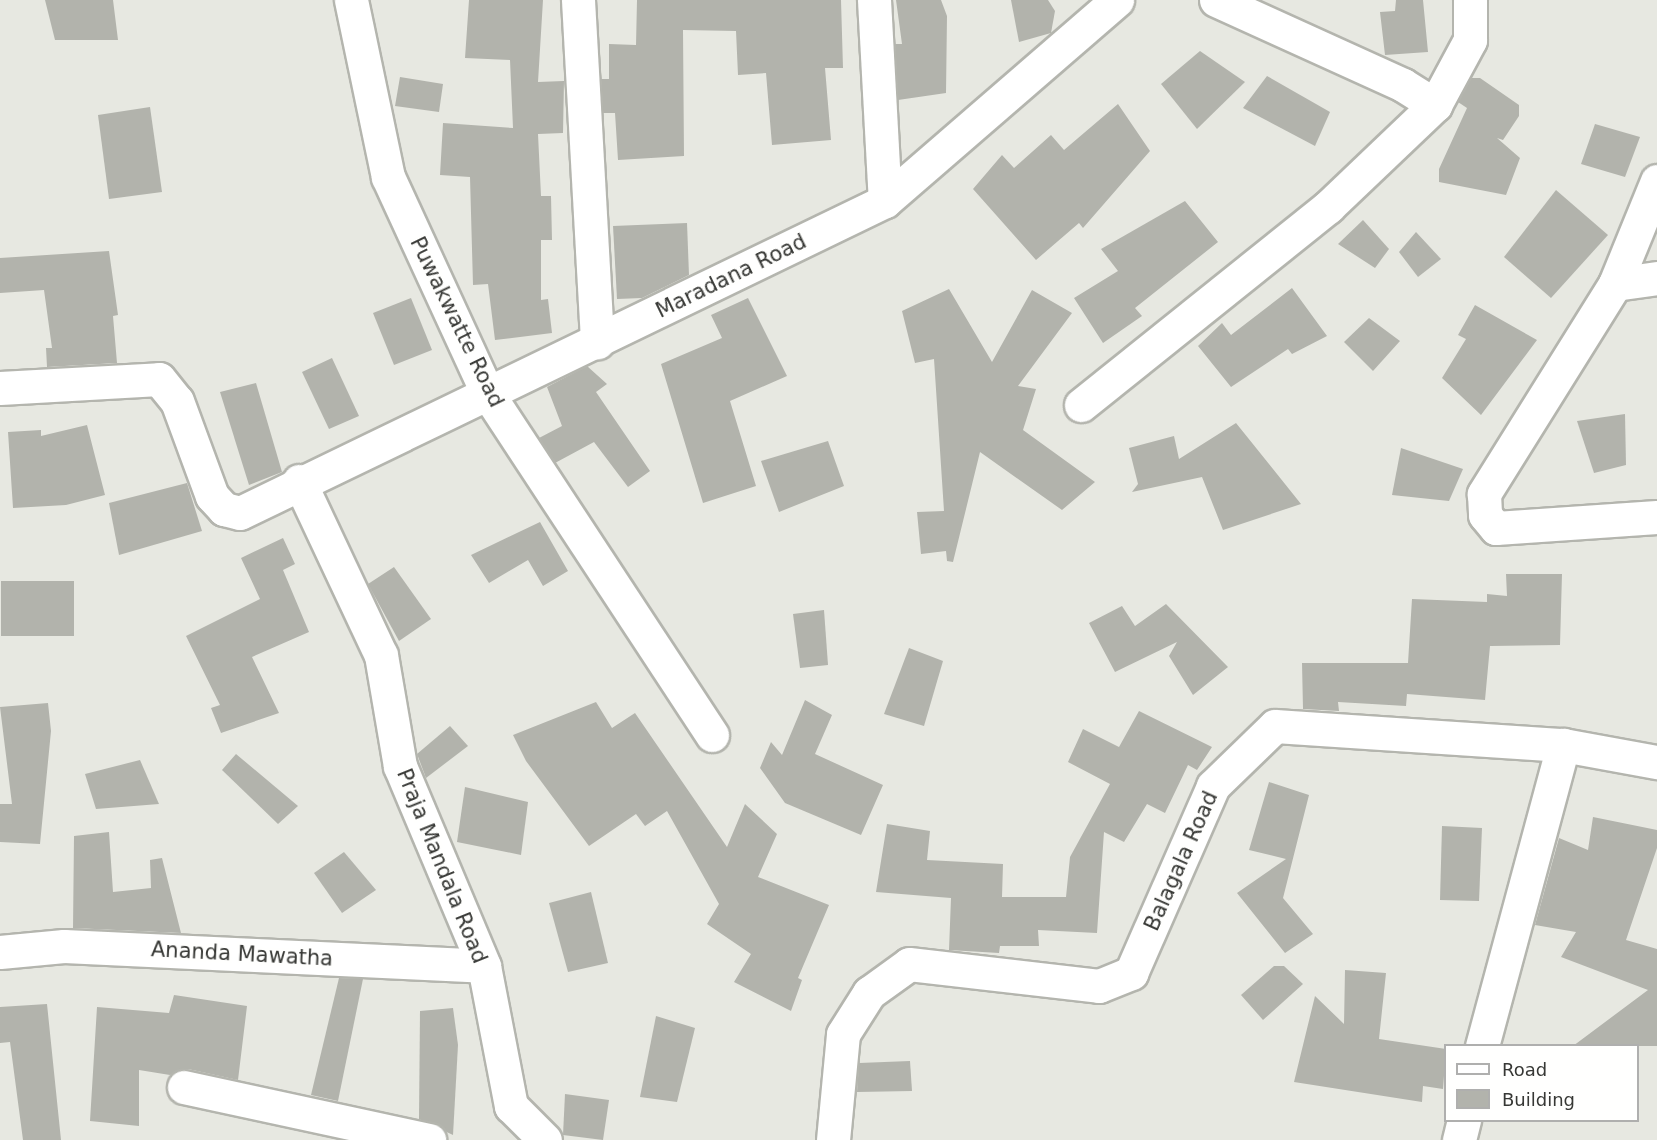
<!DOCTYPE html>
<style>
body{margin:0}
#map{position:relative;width:1657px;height:1140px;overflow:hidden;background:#e7e8e1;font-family:"DejaVu Sans",sans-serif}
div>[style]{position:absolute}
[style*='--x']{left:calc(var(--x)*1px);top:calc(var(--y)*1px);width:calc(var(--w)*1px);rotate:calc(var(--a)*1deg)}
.building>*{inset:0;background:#b2b3ac}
.roads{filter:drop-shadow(2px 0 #b4b5ae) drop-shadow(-2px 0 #b4b5ae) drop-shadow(0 2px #b4b5ae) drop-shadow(0 -2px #b4b5ae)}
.minor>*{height:33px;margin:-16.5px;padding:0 16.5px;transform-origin:16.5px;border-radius:16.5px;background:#fff}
span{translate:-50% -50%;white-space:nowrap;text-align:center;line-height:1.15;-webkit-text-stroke:6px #fffffe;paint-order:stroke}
.street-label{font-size:21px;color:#373835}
.legend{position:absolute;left:1444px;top:1044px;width:195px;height:78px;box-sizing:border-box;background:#fffffe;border:2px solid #afafae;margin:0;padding:8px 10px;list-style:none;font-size:18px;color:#373835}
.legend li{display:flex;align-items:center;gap:12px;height:30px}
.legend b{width:30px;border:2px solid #afafae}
</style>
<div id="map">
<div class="building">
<div style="clip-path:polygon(45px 0,113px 0,118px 40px,55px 40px)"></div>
<div style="clip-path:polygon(469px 0,543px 0,538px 82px,564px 81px,563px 133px,538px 134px,541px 196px,551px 196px,552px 240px,541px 240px,541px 300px,548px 299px,552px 333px,495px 340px,488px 284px,473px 285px,470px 177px,440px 175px,443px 123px,513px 128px,510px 60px,465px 58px)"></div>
<div style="clip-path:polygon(637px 0,841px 0,843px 68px,825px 68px,831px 140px,772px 145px,766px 73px,738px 75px,736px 31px,683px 30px,684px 156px,618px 160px,615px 113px,603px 113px,601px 79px,609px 79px,609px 44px,636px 45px)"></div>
<div style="clip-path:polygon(896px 0,941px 0,947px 16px,946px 93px,898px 100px,895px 44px,902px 44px)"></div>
<div style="clip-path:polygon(1011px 0,1048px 0,1055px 11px,1051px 33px,1019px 42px)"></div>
<div style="clip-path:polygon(1396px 0,1423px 0,1428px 52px,1385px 55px,1380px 12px,1395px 11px)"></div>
<div style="clip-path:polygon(1200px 51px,1245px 82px,1197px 129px,1161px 84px)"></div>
<div style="clip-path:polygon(1267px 76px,1330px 112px,1315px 146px,1243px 108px)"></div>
<div style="clip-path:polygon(400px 77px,443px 84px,439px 112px,395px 106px)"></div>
<div style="clip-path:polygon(1471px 78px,1480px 78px,1519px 105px,1519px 116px,1503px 140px,1497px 138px,1520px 158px,1506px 195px,1439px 182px,1439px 169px,1467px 108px,1458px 102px)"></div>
<div style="clip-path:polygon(1118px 104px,1150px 151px,1083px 228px,1079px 223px,1036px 260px,973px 189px,1002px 155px,1014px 168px,1051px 135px,1064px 150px)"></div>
<div style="clip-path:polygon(150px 107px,162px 192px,109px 199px,98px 115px)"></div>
<div style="clip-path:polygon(1595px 124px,1640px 137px,1625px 177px,1581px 164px)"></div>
<div style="clip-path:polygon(1556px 190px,1608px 235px,1551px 298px,1504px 257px)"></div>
<div style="clip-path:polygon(1185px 201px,1218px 242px,1135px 308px,1142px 316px,1103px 343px,1074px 298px,1118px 271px,1101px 249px)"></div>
<div style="clip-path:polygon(1363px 220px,1389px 249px,1375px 268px,1338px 244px)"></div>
<div style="clip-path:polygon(687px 223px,689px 275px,642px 298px,617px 299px,613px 226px)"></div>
<div style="clip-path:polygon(1416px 232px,1441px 259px,1418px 277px,1399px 252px)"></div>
<div style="clip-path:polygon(109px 251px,118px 315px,113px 316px,117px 363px,47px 367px,46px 348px,52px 348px,44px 290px,0 293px,0 258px)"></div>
<div style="clip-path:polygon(1292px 288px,1327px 336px,1292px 354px,1288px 349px,1231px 387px,1198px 346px,1222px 323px,1231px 335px)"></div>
<div style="clip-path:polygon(949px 289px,992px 362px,1032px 290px,1072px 313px,1018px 386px,1036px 389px,1023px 430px,1095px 482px,1062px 510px,980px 452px,953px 562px,947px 561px,946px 551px,921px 554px,917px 512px,944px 511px,934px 359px,915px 363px,902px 311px)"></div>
<div style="clip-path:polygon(411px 298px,432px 350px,394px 365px,373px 313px)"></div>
<div style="clip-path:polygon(748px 298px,787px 376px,730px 401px,756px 486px,703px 503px,661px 364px,722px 338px,711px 315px)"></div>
<div style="clip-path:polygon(1475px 305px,1537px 340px,1481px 415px,1442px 378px,1466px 339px,1458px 335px)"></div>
<div style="clip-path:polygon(1369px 318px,1400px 341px,1373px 371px,1344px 342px)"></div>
<div style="clip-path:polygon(332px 358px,359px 416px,329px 429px,302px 372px)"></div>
<div style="clip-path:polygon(587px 366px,607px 384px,596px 392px,650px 471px,628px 487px,594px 442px,555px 463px,539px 438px,562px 426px,547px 387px)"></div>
<div style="clip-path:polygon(256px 383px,282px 472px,249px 485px,220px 392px)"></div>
<div style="clip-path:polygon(1625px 414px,1626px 465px,1594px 473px,1577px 421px)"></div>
<div style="clip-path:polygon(1236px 423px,1301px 504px,1223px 530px,1202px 477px,1132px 492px,1138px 484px,1129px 448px,1174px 436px,1179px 459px)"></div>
<div style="clip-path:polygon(87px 425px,105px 495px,66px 505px,13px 508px,8px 432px,41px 430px,41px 436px)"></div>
<div style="clip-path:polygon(828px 441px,844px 486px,779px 512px,761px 461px)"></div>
<div style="clip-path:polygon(1401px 448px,1463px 469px,1449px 501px,1392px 495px)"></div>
<div style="clip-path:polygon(187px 483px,202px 531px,119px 555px,109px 503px)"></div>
<div style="clip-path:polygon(540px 522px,568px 571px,543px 586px,528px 560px,489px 583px,471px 555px)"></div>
<div style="clip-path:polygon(283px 538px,295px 564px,283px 570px,309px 632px,252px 657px,279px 713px,221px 733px,211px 708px,220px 705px,186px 636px,260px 599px,241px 558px)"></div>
<div style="clip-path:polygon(394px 567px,431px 619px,399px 641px,368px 584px)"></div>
<div style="clip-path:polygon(1506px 574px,1562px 574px,1560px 645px,1490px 646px,1485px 700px,1407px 694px,1406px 706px,1338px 702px,1339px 711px,1303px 709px,1302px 663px,1408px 663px,1412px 599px,1487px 602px,1487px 594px,1507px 596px)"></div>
<div style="clip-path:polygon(1px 581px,74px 581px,74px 636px,1px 636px)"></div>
<div style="clip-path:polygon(1166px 604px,1228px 667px,1193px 695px,1169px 656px,1177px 642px,1115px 672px,1089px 623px,1122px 606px,1135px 626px)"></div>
<div style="clip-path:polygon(824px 610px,828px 665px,800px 668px,793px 614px)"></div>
<div style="clip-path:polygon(909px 648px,943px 661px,924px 726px,884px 714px)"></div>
<div style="clip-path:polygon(805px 700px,832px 715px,815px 754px,883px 785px,861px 835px,785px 803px,760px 768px,771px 742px,782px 755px)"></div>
<div style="clip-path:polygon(596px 702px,612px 728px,635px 713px,727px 847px,745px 804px,777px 834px,758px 877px,829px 905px,798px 978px,802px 980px,791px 1011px,734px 982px,751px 954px,707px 924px,719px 904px,667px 811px,645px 826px,636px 814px,589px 846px,526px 761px,513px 735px)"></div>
<div style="clip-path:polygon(48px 703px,51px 731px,40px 844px,0 842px,0 804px,12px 804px,0 707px)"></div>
<div style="clip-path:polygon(1139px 711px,1212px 747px,1197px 770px,1188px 765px,1165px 813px,1147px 804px,1124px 842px,1104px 832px,1097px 933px,1038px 930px,1039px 946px,1000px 946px,999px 953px,949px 950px,951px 898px,876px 892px,887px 824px,930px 831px,927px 860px,1003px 864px,1002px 897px,1066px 897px,1070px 857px,1110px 784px,1068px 762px,1083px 729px,1119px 747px)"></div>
<div style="clip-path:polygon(450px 726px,468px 746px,426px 778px,417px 754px)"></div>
<div style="clip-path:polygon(236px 754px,298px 806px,278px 824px,222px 770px)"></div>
<div style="clip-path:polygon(140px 760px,159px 804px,96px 809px,85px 774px)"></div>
<div style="clip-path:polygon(1269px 782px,1309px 795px,1283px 898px,1313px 934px,1285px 953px,1237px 893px,1286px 859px,1249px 850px)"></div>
<div style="clip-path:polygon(465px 787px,528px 802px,521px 855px,457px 842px)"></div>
<div style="clip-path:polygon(1593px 817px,1657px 830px,1657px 848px,1626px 940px,1657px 949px,1657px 1046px,1573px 1046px,1648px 990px,1561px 957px,1576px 932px,1535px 925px,1559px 838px,1588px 850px)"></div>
<div style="clip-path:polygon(1442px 826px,1482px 828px,1479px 901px,1440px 900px)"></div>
<div style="clip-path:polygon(109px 832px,113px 892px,151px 888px,150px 860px,162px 858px,181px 933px,73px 928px,74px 836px)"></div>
<div style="clip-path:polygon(344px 852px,376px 890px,342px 913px,314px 873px)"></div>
<div style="clip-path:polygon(591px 892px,608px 963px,568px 972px,549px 903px)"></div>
<div style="clip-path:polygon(1274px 966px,1284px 966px,1303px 984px,1263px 1020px,1241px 995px)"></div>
<div style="clip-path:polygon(1345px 970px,1386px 973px,1379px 1039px,1446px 1049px,1443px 1089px,1423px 1086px,1422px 1102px,1294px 1082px,1315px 996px,1344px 1024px)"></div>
<div style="clip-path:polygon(339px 978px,363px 979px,338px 1101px,311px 1095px)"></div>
<div style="clip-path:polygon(174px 995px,247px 1006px,238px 1080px,188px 1069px,170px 1075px,139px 1070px,139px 1126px,90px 1121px,97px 1007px,169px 1013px)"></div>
<div style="clip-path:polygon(47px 1004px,61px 1140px,23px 1140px,10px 1042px,0 1043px,0 1007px)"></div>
<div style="clip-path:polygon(453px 1008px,458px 1045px,453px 1135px,419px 1119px,420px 1011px)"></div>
<div style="clip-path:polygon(656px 1016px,695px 1028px,677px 1102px,640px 1097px)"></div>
<div style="clip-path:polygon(910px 1061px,912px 1091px,857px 1092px,859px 1063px)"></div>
<div style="clip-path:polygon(565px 1094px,609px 1100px,603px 1140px,563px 1135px)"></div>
</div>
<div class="roads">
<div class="minor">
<div style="--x:351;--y:0;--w:181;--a:78.2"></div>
<div style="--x:388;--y:177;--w:239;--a:65.3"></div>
<div style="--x:488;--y:394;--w:408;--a:56.7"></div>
<div style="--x:578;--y:0;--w:343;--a:86.8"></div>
<div style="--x:874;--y:0;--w:201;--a:86.9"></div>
<div style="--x:1216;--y:0;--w:205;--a:24.4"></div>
<div style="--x:1403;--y:85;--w:38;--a:32"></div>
<div style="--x:1435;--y:105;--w:74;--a:-61.7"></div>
<div style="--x:1470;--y:40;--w:40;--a:-90"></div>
<div style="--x:1657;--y:181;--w:111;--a:112.2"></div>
<div style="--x:1615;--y:284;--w:248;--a:122"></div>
<div style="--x:1484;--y:494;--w:21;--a:87"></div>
<div style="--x:1485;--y:515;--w:17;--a:50"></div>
<div style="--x:1496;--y:528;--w:161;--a:-3.9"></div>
<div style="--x:1615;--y:284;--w:42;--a:-8.1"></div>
<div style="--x:0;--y:388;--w:159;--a:-3.2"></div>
<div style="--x:159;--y:379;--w:28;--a:51"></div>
<div style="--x:177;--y:401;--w:101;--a:69.8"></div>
<div style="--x:212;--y:496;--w:18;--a:47"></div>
<div style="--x:224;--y:509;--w:16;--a:14"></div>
<div style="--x:240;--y:513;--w:716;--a:-25.81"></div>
<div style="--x:885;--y:201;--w:307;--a:-40.9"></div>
<div style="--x:1081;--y:405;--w:317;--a:-38.7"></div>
<div style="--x:1328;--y:207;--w:148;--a:-43.6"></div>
<div style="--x:299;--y:481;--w:192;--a:64.8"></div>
<div style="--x:381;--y:655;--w:113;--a:80.3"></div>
<div style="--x:400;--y:766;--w:217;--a:67.2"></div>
<div style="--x:484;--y:966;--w:143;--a:79.1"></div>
<div style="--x:511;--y:1106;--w:48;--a:45"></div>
<div style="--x:0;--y:952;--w:64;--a:-5.4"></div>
<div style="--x:64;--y:946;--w:420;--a:2.7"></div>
<div style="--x:1482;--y:1046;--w:312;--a:-74.9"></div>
<div style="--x:184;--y:1087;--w:251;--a:12.2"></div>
<div style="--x:833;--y:1140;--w:106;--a:-84.6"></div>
<div style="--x:843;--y:1034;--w:49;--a:-57.6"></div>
<div style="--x:869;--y:993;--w:49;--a:-35.9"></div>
<div style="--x:909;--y:964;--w:191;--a:6.6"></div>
<div style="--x:1099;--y:986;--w:35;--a:-22"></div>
<div style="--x:1131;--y:973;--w:204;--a:-66.3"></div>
<div style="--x:1213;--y:786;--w:86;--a:-44.1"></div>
<div style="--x:1275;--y:726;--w:289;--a:3.8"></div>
<div style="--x:1563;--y:745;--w:96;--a:10.3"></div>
<div style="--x:1459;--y:1140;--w:21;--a:-76"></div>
</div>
</div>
<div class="street-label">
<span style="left:731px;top:276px;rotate:-26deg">Maradana Road</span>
<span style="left:457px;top:322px;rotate:64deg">Puwakwatte Road</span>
<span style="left:1181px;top:861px;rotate:-66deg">Balagala Road</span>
<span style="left:442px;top:866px;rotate:68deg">Praja Mandala Road</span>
<span style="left:242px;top:954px;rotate:3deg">Ananda Mawatha</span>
</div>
<ul class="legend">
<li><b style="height:8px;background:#fff"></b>Road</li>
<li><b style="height:16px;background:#b2b3ac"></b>Building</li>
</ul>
</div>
